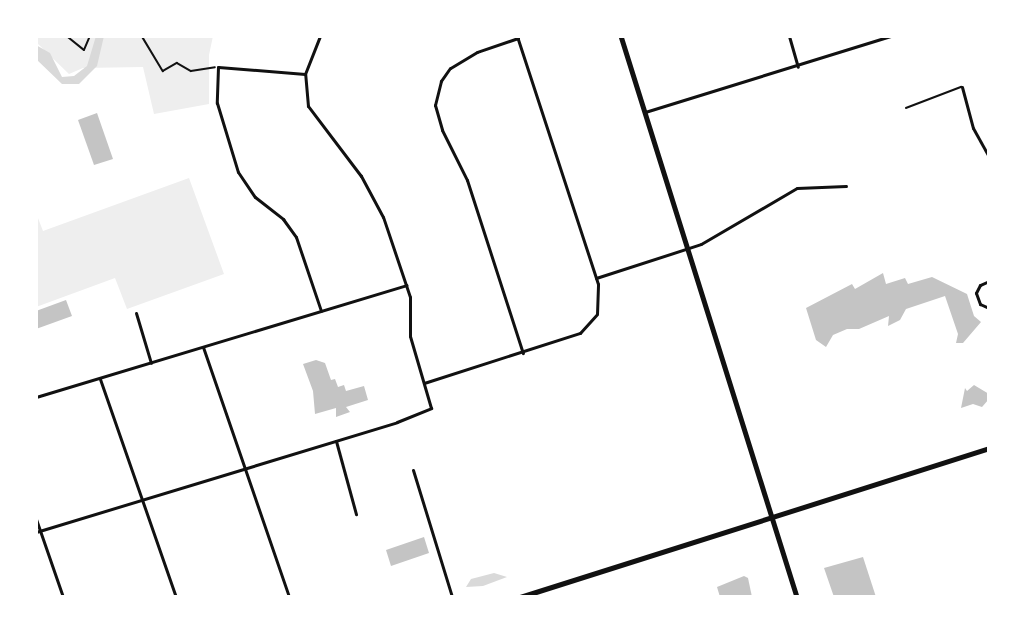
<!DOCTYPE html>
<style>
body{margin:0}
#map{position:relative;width:1025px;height:633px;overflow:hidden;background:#fff;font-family:"PT Sans Narrow",sans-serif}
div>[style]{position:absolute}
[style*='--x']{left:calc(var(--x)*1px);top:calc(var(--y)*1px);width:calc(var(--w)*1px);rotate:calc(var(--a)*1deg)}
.green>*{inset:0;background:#eee}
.water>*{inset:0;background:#d9d9d9}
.building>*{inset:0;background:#c4c4c4}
.path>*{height:1.5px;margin:-0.75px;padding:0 0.75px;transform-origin:0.75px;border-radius:0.75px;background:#111}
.service>*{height:1.5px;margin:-0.75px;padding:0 0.75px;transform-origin:0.75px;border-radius:0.75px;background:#111}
.minor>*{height:3px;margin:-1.5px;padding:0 1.5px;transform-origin:1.5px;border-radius:1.5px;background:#111}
.secondary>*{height:4.5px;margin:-2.25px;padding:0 2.25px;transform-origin:2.25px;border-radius:2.25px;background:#111}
.primary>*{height:5px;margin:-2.5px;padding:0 2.5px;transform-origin:2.5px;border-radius:2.5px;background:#111}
span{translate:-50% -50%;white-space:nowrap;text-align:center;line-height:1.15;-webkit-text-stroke:5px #fff;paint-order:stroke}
.frame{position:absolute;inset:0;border:38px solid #fff;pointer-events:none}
</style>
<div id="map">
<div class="green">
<div style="clip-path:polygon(36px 36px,213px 36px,209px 55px,209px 104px,154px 114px,143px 67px,83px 68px,69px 74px,38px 44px)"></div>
<div style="clip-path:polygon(189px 178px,224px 274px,127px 309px,115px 278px,36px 307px,36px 213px,43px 231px)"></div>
</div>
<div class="water">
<div style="clip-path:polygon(96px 36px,104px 36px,97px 66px,79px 84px,62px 84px,36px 59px,36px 45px,50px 53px,62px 77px,74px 76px,87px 66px)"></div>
<div style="clip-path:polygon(494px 573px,507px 577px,483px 586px,466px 587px,471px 579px)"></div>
</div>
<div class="building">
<div style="clip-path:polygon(97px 113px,113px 159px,94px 165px,78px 120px)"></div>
<div style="clip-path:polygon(883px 273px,886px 284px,905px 278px,908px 284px,932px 277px,967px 294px,974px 316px,981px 322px,963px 343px,956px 343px,958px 334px,945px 296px,906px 309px,900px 320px,888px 326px,889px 316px,859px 329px,847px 329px,833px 335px,826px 347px,816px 340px,806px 308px,852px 284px,855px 289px)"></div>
<div style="clip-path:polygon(66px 300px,72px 316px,36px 329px,36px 311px)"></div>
<div style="clip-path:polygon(316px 360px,325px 363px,331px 380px,335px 379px,338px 387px,344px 385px,346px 391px,364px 386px,368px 400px,346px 407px,350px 412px,336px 417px,336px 408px,315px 414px,313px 391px,303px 364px)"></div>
<div style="clip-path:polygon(974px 385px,989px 394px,989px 399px,982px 407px,973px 404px,961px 408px,965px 388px,967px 391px)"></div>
<div style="clip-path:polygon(424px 537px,429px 553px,391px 566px,386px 550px)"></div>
<div style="clip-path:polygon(863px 557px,876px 597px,834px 597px,824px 568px)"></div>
<div style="clip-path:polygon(744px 576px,748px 578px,752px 597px,720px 597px,717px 587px)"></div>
</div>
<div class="path">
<div style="--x:67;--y:36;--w:22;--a:39"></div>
<div style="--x:84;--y:50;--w:15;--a:-67"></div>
<div style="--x:142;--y:36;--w:41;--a:59"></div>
<div style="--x:163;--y:71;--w:16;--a:-30"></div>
<div style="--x:177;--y:63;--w:16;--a:30"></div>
<div style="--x:191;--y:71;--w:24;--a:-9"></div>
</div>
<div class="service">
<div style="--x:906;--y:108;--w:59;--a:-20.9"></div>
</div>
<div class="minor">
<div style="--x:789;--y:36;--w:32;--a:74"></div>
<div style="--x:518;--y:38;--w:43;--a:161.1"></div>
<div style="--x:477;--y:52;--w:31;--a:149"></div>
<div style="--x:450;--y:68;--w:16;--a:125"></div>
<div style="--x:441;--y:81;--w:25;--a:104"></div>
<div style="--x:435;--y:105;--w:26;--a:74"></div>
<div style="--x:442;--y:130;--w:56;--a:63.4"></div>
<div style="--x:467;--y:180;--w:182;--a:72.1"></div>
<div style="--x:305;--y:74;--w:87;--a:-175.4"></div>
<div style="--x:218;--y:67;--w:36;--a:92"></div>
<div style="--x:217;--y:103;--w:72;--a:73.1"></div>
<div style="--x:238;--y:172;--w:30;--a:56"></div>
<div style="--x:255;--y:197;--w:36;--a:38"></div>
<div style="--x:283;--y:219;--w:22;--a:54"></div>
<div style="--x:296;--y:237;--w:78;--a:71.3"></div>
<div style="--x:962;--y:87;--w:42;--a:75"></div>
<div style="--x:973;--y:128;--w:33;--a:61"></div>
<div style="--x:645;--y:112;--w:257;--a:-17.2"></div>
<div style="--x:596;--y:278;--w:110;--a:-17.9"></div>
<div style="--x:701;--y:244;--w:111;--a:-30.3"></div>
<div style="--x:797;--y:188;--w:49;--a:-2.3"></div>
<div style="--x:989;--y:281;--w:10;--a:156"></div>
<div style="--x:980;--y:285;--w:9;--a:117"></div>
<div style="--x:976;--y:293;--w:12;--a:70"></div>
<div style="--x:980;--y:304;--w:10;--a:24"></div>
<div style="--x:136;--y:313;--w:52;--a:73.3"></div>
<div style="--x:203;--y:347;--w:264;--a:71"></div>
<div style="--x:100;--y:379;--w:231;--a:70.8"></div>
<div style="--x:424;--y:383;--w:164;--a:-17.8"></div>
<div style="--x:580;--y:333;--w:25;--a:-48"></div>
<div style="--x:597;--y:314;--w:30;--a:-88"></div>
<div style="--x:598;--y:284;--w:261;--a:-108.1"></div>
<div style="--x:36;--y:397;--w:387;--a:-16.8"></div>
<div style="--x:336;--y:441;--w:76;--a:74.7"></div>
<div style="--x:413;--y:470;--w:133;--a:72.9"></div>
<div style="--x:36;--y:519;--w:83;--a:70.9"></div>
<div style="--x:36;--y:532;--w:377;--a:-16.9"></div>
<div style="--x:397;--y:422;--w:37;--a:-22"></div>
<div style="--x:431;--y:408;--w:75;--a:-106.3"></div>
<div style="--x:410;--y:336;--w:39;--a:-90"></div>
<div style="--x:410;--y:297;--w:84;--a:-108.6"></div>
<div style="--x:383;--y:217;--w:47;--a:-118.2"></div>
<div style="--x:361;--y:176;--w:88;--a:-127.1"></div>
<div style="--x:308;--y:106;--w:32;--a:-95"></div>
<div style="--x:305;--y:74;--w:41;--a:-68.5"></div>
</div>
<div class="secondary">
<div style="--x:621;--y:36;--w:588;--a:72.58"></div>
</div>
<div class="primary">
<div style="--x:520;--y:597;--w:492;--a:-17.6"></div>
</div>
<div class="frame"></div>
</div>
